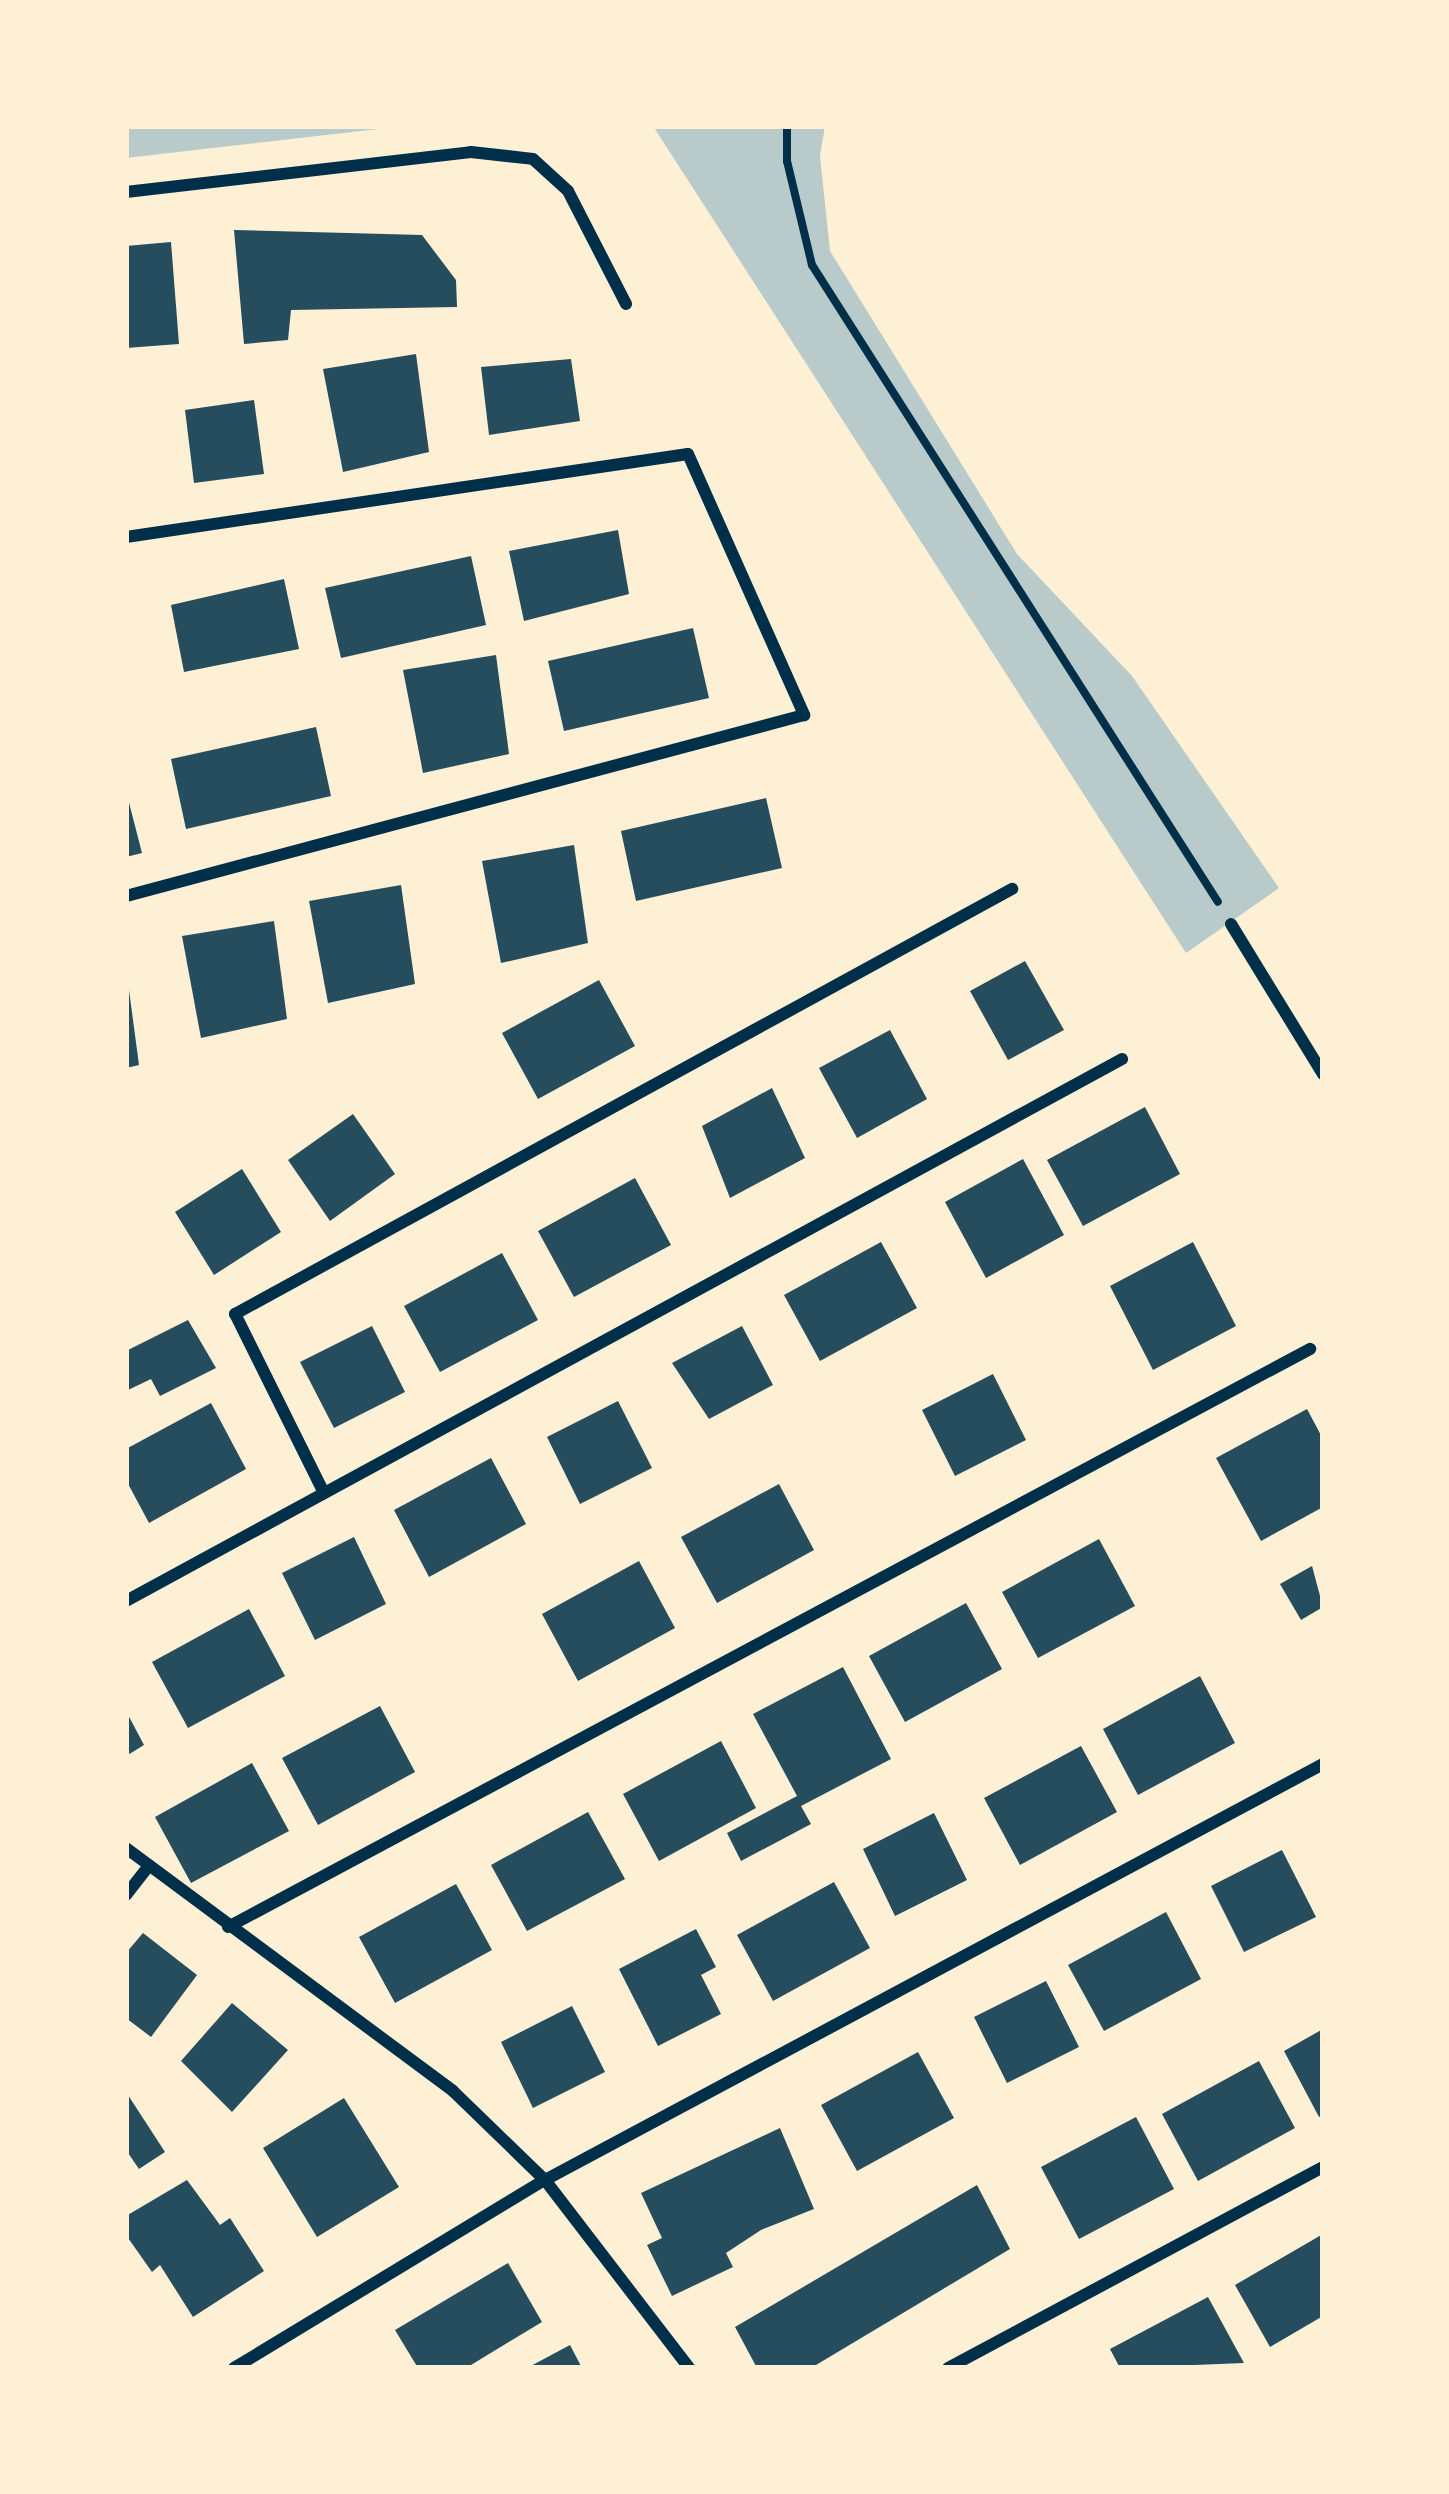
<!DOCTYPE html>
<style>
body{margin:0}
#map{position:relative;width:1449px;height:2494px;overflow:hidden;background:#fdf0d5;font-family:Quicksand,sans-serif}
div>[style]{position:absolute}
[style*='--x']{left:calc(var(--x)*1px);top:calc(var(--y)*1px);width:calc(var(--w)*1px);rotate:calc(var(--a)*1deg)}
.green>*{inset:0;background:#b9caca}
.building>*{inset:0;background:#264d5e}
.path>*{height:8px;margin:-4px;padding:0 4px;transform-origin:4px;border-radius:4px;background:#003049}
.minor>*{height:12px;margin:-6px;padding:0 6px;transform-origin:6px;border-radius:6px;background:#003049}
span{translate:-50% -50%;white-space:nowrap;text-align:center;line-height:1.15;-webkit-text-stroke:10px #fdf0d5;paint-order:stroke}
.frame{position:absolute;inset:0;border:129px solid #fdf0d5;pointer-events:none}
</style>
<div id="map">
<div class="green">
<div style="clip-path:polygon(126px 126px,404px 126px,126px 158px)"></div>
<div style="clip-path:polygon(653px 126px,825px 126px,820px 156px,830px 251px,1017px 554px,1132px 676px,1279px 888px,1186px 953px)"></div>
</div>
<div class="building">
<div style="clip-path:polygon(234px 230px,422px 235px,456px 280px,457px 307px,291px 310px,288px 340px,244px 344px)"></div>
<div style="clip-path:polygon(171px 242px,179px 344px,126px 348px,126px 246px)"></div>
<div style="clip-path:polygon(416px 354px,429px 452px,343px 472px,323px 369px)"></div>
<div style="clip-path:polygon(571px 359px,580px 421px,489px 435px,481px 367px)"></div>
<div style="clip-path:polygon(254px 400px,264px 474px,194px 483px,185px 410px)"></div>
<div style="clip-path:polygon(618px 530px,629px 594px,524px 621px,509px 551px)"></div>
<div style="clip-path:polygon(471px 556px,486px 625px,341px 658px,325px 588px)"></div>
<div style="clip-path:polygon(284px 579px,299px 649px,184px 672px,171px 605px)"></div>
<div style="clip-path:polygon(693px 628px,709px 698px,564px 731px,548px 661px)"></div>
<div style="clip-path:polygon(496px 655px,509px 754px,423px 773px,403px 670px)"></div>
<div style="clip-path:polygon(316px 727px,331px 796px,186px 829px,171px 759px)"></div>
<div style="clip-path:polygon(126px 791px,142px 853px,126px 857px)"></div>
<div style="clip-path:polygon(766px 798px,782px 868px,636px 901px,621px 831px)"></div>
<div style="clip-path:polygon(574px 845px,588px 943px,501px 963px,482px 861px)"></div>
<div style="clip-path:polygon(401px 885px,415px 984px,328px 1003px,309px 901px)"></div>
<div style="clip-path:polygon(274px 921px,287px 1019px,201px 1038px,182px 936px)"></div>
<div style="clip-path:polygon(1025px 961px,1064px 1030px,1008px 1060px,970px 991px)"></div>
<div style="clip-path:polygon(599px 980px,635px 1046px,538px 1099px,502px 1033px)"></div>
<div style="clip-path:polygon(129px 990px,139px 1065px,126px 1068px,126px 991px)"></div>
<div style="clip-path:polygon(890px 1030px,927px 1099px,857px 1138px,819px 1068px)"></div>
<div style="clip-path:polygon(772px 1088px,805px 1158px,730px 1198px,702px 1126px)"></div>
<div style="clip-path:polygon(1145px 1107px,1180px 1174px,1083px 1226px,1047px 1160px)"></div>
<div style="clip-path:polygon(353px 1114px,395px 1174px,330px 1221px,288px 1160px)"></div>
<div style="clip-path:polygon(1023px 1159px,1064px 1235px,986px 1278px,945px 1202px)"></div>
<div style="clip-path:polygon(242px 1169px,281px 1232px,214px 1275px,175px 1212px)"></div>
<div style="clip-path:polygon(635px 1178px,671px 1245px,574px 1297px,538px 1231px)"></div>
<div style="clip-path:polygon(881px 1242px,917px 1308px,820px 1361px,784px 1295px)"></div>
<div style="clip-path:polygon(1193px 1242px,1236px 1326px,1153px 1370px,1110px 1286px)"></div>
<div style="clip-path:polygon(502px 1253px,538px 1320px,440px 1372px,404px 1306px)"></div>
<div style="clip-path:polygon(188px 1320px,216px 1368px,160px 1396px,151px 1379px,126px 1391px,126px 1351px)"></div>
<div style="clip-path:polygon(372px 1326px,405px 1392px,334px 1428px,300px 1362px)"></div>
<div style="clip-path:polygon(742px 1326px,773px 1385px,709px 1419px,672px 1363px)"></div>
<div style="clip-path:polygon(993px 1374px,1026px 1440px,955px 1476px,922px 1410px)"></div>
<div style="clip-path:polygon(618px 1401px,652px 1468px,580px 1504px,547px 1437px)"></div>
<div style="clip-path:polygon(211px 1403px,246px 1469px,149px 1523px,126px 1480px,126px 1449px)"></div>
<div style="clip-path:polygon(1307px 1409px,1323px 1439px,1323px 1507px,1261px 1541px,1216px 1458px)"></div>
<div style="clip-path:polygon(491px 1458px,526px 1524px,429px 1577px,394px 1510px)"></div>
<div style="clip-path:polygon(779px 1484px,814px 1550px,717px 1603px,681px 1537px)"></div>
<div style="clip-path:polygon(354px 1537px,386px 1604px,315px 1640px,282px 1573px)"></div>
<div style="clip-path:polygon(1099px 1539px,1135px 1606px,1038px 1658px,1002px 1592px)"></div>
<div style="clip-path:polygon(639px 1561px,675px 1628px,578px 1681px,542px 1614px)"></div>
<div style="clip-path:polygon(1312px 1566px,1323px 1607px,1301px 1620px,1280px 1584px)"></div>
<div style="clip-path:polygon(966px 1603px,1002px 1669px,905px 1722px,869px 1656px)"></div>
<div style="clip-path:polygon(249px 1609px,285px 1676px,188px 1728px,152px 1662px)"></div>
<div style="clip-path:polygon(843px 1667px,891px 1759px,801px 1806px,811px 1824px,741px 1861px,727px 1833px,797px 1796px,753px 1714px)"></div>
<div style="clip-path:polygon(1200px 1676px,1235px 1743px,1138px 1795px,1103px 1729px)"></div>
<div style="clip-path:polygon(380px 1706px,415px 1772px,318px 1825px,282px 1758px)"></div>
<div style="clip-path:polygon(126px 1711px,144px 1745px,126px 1756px)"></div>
<div style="clip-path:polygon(721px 1741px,756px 1808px,659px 1861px,623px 1794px)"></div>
<div style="clip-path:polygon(1081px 1746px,1117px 1812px,1020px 1865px,984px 1798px)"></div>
<div style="clip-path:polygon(252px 1763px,289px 1831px,191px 1883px,155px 1817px)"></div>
<div style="clip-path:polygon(588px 1812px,625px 1879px,527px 1931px,491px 1865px)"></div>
<div style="clip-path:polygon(934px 1813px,967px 1880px,895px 1916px,863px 1849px)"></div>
<div style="clip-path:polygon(1282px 1850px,1316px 1917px,1244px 1952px,1211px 1886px)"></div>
<div style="clip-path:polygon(834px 1882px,870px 1948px,773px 2001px,737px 1935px)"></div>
<div style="clip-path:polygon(456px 1884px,492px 1950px,395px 2003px,359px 1937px)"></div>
<div style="clip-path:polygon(1166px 1912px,1201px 1979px,1104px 2031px,1068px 1965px)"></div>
<div style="clip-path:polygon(696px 1929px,716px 1967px,701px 1975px,721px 2014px,658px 2046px,619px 1969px)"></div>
<div style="clip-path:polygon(143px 1933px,197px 1975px,151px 2037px,126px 2018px,126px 1953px)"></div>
<div style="clip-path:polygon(1046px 1981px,1079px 2047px,1007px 2083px,974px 2017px)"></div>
<div style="clip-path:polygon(232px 2003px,288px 2050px,232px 2112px,181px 2061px)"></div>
<div style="clip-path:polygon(572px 2006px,605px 2072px,533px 2108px,501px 2042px)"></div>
<div style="clip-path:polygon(1323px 2029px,1323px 2115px,1319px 2117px,1284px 2051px)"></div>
<div style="clip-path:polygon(918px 2052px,954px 2118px,857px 2171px,821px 2105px)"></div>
<div style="clip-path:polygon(1259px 2061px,1295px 2128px,1198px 2181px,1162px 2114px)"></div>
<div style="clip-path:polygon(126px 2092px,165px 2152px,139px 2169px,126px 2150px)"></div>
<div style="clip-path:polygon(344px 2098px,399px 2187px,317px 2237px,263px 2148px)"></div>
<div style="clip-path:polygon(1136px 2117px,1174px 2189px,1079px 2239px,1041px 2167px)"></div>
<div style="clip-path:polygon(780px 2128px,814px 2209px,761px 2230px,726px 2253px,733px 2267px,672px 2296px,647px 2245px,662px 2238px,641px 2193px)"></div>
<div style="clip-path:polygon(187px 2180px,220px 2225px,230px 2218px,264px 2271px,193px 2317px,160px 2265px,152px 2272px,126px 2235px,126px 2216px)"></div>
<div style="clip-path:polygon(977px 2185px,1010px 2249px,811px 2368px,757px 2368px,735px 2327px)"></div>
<div style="clip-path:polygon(1323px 2234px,1323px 2316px,1270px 2347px,1235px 2285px)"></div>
<div style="clip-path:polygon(508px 2263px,542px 2322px,466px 2368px,418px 2368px,395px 2330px)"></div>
<div style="clip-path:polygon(1208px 2297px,1244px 2363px,1120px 2368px,1110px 2349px)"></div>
<div style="clip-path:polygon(570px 2345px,582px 2368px,527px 2368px)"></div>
</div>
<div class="path">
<div style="--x:787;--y:126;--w:35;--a:90"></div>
<div style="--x:787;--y:161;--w:107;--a:76.5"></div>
<div style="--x:812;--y:265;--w:755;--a:57.49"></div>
</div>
<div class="minor">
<div style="--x:126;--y:192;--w:347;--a:-6.6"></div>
<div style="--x:471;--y:152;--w:62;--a:6.4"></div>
<div style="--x:533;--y:159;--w:47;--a:42.4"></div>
<div style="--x:568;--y:191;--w:127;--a:62.8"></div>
<div style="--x:126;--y:537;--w:568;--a:-8.4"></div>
<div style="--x:688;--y:454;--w:286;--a:66"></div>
<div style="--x:804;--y:715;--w:702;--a:165.05"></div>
<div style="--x:1231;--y:924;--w:176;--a:58.5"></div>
<div style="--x:324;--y:1493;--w:200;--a:-116.4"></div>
<div style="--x:235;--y:1314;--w:886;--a:-28.68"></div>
<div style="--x:126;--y:1601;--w:1134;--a:-28.55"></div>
<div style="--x:126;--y:1848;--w:407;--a:36.6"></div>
<div style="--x:453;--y:2091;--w:128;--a:44.1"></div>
<div style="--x:545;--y:2180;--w:237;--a:52.5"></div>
<div style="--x:126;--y:1895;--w:37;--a:-52"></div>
<div style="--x:228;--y:1927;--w:1227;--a:-28.11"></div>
<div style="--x:234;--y:2368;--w:363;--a:-31.2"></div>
<div style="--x:545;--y:2180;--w:882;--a:-28.13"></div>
<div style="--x:948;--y:2368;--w:425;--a:-28.2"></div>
</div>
<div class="frame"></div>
</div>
